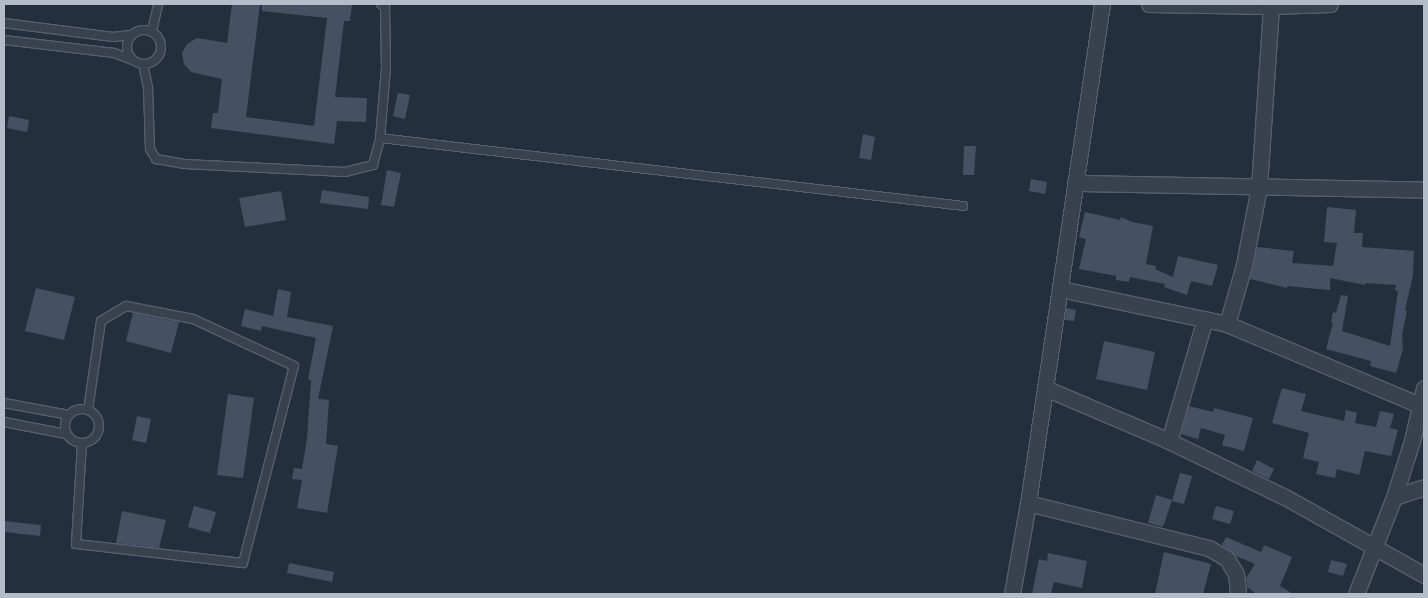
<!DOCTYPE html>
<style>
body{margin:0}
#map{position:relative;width:1428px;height:598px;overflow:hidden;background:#242f3e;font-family:"Nunito Sans",sans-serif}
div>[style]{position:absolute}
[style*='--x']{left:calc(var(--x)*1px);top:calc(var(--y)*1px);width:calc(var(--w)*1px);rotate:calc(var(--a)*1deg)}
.building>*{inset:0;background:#455162}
.roads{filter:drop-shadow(1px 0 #565f6c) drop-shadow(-1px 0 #565f6c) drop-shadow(0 1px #565f6c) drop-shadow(0 -1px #565f6c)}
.lane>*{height:8px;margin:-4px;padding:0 4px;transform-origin:4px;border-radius:4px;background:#38414e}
.lane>.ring{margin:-4px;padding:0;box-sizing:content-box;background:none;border:8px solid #38414e;border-radius:50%}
.street>*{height:15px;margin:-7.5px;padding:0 7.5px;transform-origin:7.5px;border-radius:7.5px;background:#38414e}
span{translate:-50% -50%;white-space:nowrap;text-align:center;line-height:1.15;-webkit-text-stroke:5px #1d2633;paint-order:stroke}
.frame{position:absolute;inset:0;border:5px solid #b4bcc9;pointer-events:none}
</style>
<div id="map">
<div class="building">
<div style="clip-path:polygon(232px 4px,260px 4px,246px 117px,314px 126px,327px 18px,262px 11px,262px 4px,352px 4px,350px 21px,344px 21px,335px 97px,367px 98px,366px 122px,337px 121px,334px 144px,211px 128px,213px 113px,218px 113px,222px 79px,191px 72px,184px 64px,182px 53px,187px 44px,197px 38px,227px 43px)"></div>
<div style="clip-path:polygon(398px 93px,410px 95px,405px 119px,393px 116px)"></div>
<div style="clip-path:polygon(9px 116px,29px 120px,27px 132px,7px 128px)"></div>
<div style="clip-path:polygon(863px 134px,875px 137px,871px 160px,859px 158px)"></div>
<div style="clip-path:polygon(964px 146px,976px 146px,974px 175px,963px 175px)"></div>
<div style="clip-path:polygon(387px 170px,401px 173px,394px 207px,381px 205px)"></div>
<div style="clip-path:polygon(1031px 179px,1047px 182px,1045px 194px,1029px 191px)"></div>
<div style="clip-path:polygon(322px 190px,369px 197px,368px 209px,320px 203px)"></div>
<div style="clip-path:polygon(281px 191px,286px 220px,245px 227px,239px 198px)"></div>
<div style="clip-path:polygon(1327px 207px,1356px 210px,1354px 233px,1363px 233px,1362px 247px,1414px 251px,1413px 275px,1405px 310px,1407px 311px,1402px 335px,1403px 349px,1396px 373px,1370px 366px,1371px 361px,1326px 349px,1333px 323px,1331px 323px,1333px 312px,1336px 313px,1341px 295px,1348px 296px,1342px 331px,1390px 346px,1398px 291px,1395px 290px,1396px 285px,1366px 283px,1365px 285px,1330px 278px,1330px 290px,1287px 286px,1287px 288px,1250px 279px,1257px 247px,1294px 251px,1292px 263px,1333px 266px,1337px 243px,1324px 242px)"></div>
<div style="clip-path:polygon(1085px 212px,1120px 220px,1121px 217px,1132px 222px,1153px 226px,1146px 264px,1156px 266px,1155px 269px,1173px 277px,1178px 256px,1218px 265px,1212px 286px,1191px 281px,1187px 295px,1164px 287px,1165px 284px,1130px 277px,1129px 282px,1116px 280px,1116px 276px,1079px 269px,1086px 239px,1079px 237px)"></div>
<div style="clip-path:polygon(36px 288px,75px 297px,64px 340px,25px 331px)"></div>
<div style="clip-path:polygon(278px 289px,291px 292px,287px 317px,333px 326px,318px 399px,329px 400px,326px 444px,338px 446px,327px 513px,297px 508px,302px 480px,292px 479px,294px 468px,302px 469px,307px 438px,311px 380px,308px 379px,316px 338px,262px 326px,261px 331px,241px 326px,245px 309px,273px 316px)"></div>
<div style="clip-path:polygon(1066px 308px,1076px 310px,1074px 321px,1065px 320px)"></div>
<div style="clip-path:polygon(133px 313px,179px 322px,171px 353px,126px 341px)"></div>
<div style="clip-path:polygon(1104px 341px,1155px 352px,1147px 390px,1096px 379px)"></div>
<div style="clip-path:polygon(1282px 388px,1306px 394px,1301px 411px,1344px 421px,1346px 410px,1357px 413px,1355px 423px,1376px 427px,1380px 411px,1394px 414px,1390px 428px,1398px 430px,1391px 456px,1365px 451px,1359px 475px,1337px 469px,1335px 478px,1316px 474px,1319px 462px,1303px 458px,1309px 433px,1272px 423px)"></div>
<div style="clip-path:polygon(228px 394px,254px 398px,243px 478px,217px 475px)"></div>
<div style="clip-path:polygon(1189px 406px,1213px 412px,1214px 408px,1253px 418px,1244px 451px,1222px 445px,1225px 435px,1201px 428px,1198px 439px,1181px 434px)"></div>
<div style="clip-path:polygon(137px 416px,151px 419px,146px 443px,132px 440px)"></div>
<div style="clip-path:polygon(1257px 460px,1274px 469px,1269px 479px,1252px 471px)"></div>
<div style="clip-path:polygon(1180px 473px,1192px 476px,1184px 504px,1172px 501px)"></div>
<div style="clip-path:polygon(1156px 495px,1172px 500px,1163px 527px,1148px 523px)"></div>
<div style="clip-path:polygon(194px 506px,216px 512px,210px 533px,188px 527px)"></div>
<div style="clip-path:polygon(1216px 506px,1234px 511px,1230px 524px,1212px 519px)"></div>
<div style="clip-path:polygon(122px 511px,166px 520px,159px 548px,116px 543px)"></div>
<div style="clip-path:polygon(4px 521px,41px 525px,40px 536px,4px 532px)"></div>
<div style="clip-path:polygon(1226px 537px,1261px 552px,1264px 545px,1292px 557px,1280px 586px,1293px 594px,1257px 594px,1247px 587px,1246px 578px,1255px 564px,1236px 556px,1222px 545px)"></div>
<div style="clip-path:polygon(1164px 552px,1211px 564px,1203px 594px,1155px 594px)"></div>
<div style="clip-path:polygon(1048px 553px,1087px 561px,1082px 588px,1054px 582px,1051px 594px,1032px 594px,1039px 559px,1047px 561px)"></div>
<div style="clip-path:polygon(1331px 560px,1347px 564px,1343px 576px,1328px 572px)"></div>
<div style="clip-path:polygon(289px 563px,334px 572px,332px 582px,287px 573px)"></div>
</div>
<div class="roads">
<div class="lane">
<div style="--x:4;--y:23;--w:110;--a:7.3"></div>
<div style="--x:113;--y:37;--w:17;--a:-7"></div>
<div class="ring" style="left:127px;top:30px;width:26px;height:26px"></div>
<div style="--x:152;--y:31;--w:28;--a:-77"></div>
<div style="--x:4;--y:40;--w:111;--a:6.7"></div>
<div style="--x:114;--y:53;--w:19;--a:21"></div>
<div style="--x:143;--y:64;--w:25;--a:78"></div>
<div style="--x:148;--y:88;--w:61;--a:88.1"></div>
<div style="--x:150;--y:149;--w:12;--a:59"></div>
<div style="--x:156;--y:159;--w:29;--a:10"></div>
<div style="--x:185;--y:164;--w:160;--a:2.9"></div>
<div style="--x:345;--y:172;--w:29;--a:-14"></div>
<div style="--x:373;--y:165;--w:28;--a:-75"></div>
<div style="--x:380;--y:138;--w:70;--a:-85.1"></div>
<div style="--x:386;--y:68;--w:61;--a:-90.9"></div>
<div style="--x:385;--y:7;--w:5;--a:-143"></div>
<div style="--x:380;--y:138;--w:587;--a:6.65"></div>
<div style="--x:4;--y:403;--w:66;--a:10.5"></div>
<div class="ring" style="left:65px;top:409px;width:26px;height:26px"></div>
<div style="--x:4;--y:422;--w:63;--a:11"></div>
<div style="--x:82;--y:443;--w:101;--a:93.4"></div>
<div style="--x:76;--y:544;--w:168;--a:6.5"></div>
<div style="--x:243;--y:563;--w:203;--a:-75.5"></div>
<div style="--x:294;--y:366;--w:111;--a:-155"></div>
<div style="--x:193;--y:319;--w:68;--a:-169"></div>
<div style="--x:126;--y:306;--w:29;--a:149"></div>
<div style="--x:101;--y:321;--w:90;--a:98.3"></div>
</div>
<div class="street">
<div style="--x:1149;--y:4;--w:122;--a:0.9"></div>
<div style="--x:1271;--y:6;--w:59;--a:-1.9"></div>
<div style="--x:1075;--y:183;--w:349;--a:1.1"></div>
<div style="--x:1060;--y:289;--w:171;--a:11.8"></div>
<div style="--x:1227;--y:324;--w:214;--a:22.8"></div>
<div style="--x:1227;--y:324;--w:61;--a:-73.9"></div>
<div style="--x:1244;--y:265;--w:79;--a:-79.1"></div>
<div style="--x:1259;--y:187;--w:181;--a:-86.2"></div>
<div style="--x:1045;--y:388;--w:135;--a:23.1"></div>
<div style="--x:1169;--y:441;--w:129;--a:25.8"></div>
<div style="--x:1285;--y:497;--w:159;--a:29.3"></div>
<div style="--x:1169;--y:441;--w:127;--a:-73.6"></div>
<div style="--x:1394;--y:497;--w:32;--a:-18"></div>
<div style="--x:1028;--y:503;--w:187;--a:14"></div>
<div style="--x:1209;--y:548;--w:21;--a:31"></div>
<div style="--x:1227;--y:559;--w:17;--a:59"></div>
<div style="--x:1236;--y:574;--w:20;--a:84"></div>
<div style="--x:1012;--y:594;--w:92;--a:-80"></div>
<div style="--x:1028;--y:503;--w:504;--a:-81.56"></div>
<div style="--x:1356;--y:594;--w:104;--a:-68.6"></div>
<div style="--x:1394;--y:497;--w:59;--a:-72.2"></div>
<div style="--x:1412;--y:441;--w:54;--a:-77.2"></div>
</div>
</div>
<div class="frame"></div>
</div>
